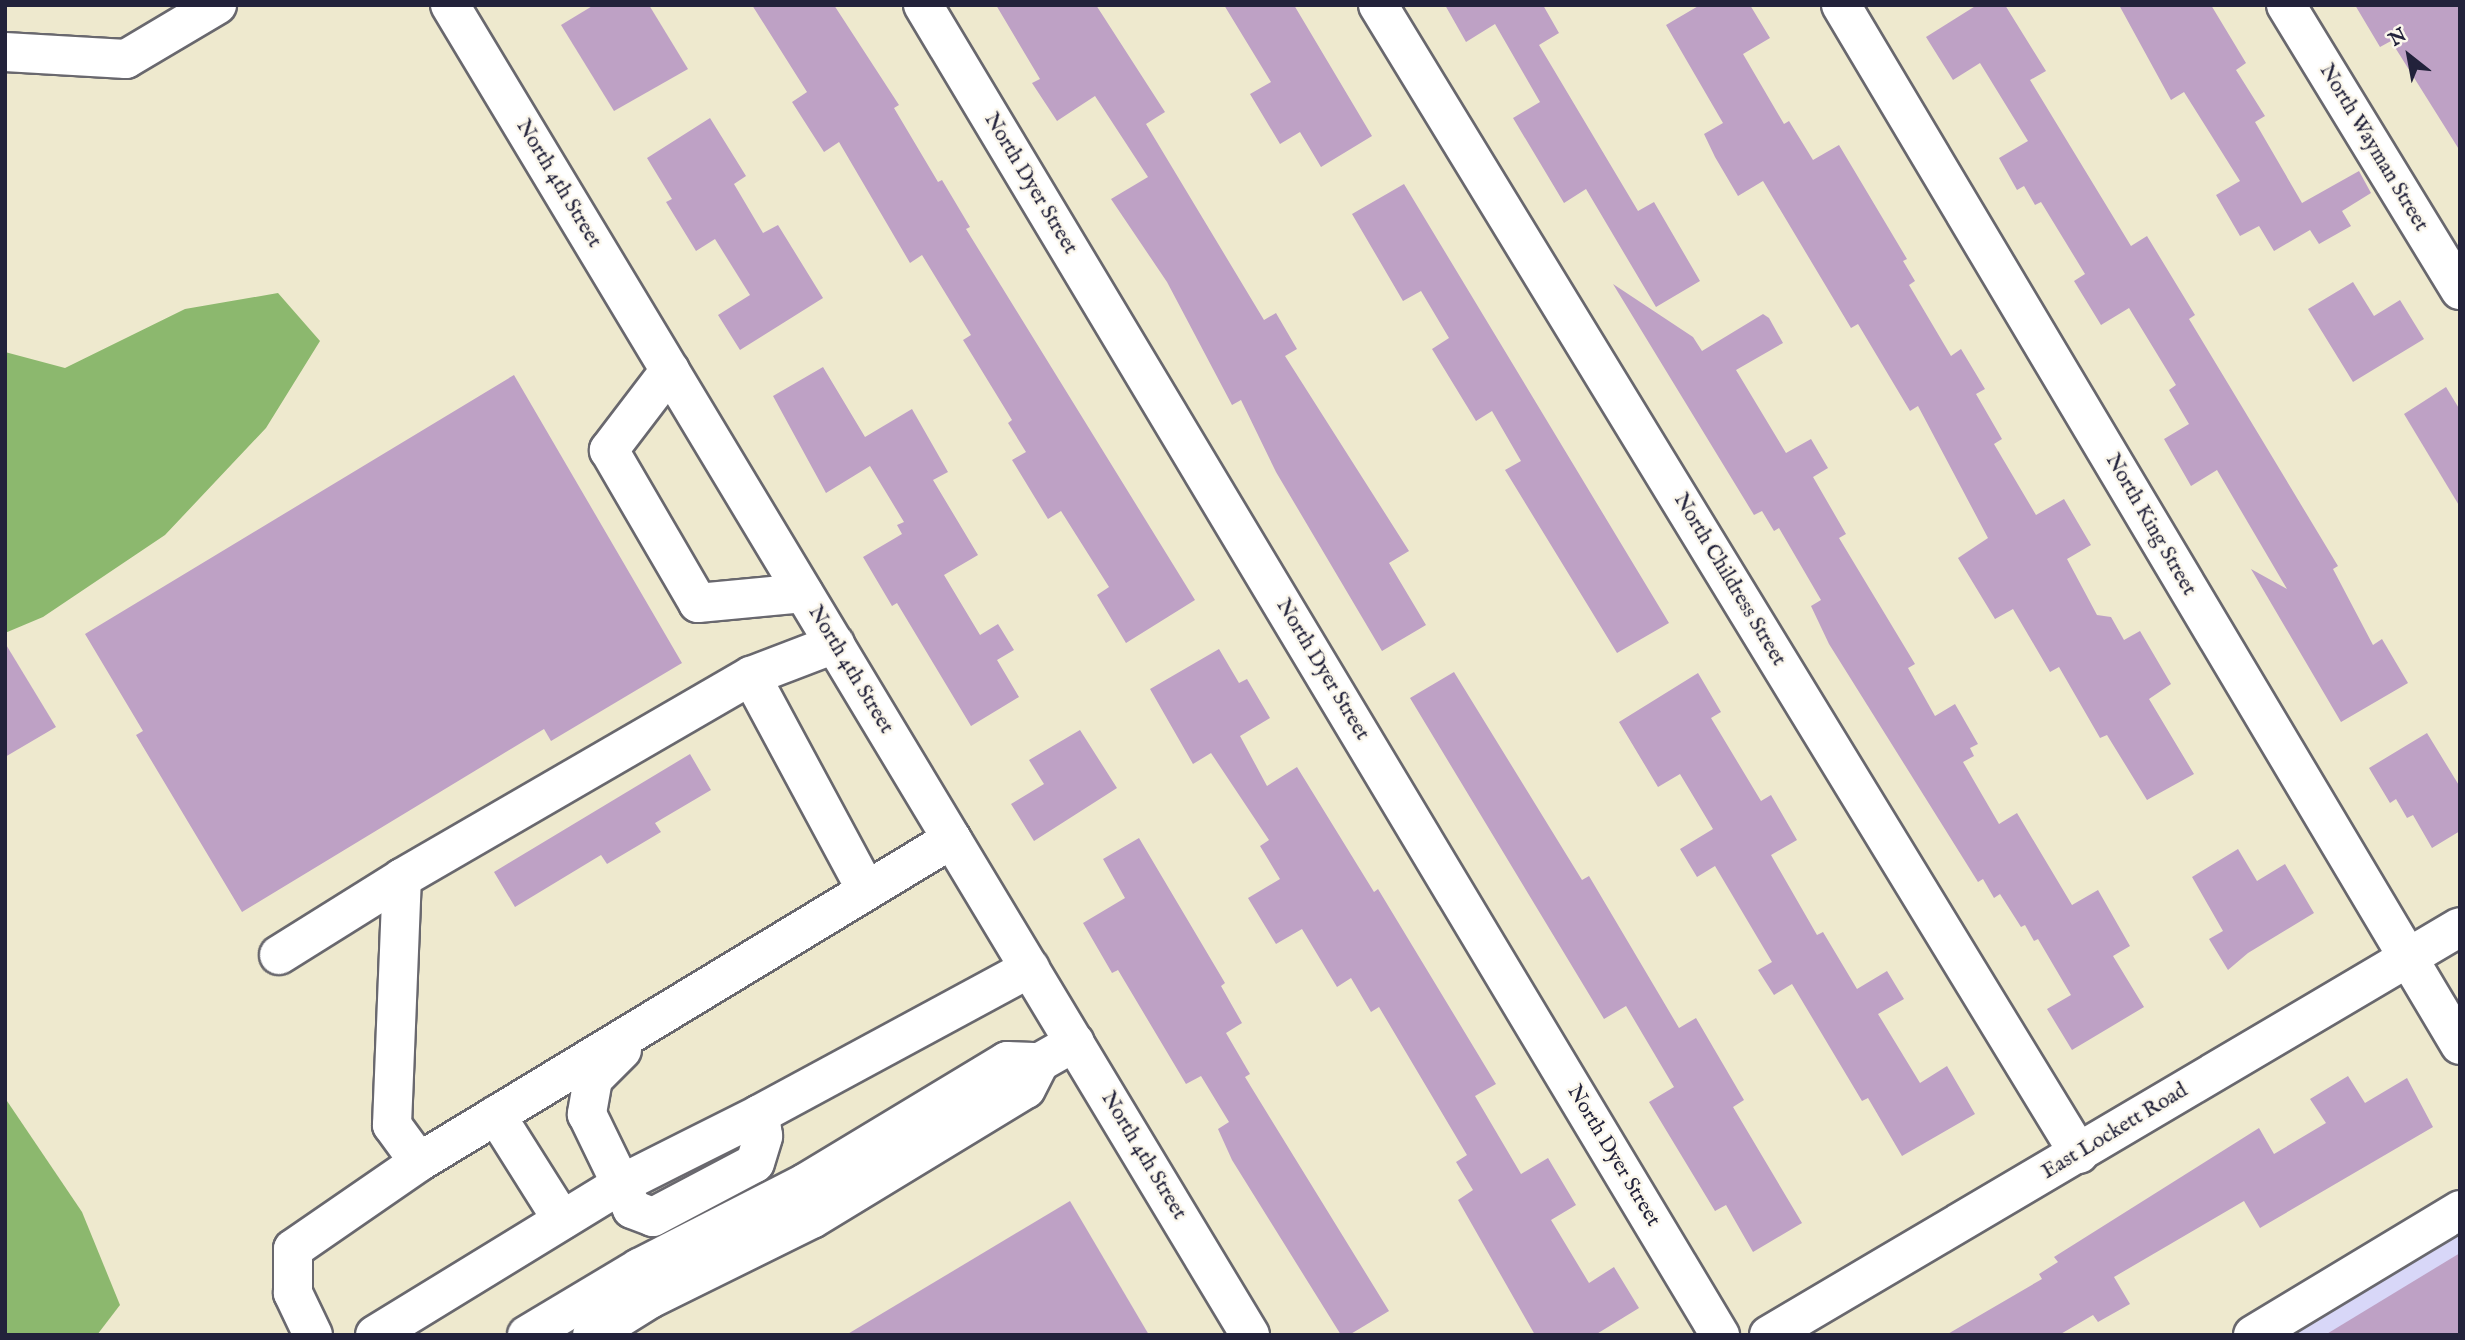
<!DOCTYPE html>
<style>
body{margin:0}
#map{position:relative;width:2465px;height:1340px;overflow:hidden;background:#eee9ce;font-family:"IM FELL English",serif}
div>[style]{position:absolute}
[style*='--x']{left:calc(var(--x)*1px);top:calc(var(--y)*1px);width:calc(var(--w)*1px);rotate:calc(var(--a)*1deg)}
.built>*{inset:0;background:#d8d7f8}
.forest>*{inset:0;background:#8cb86e}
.building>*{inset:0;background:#bea1c5}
.roads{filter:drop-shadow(2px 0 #69686e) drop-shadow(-2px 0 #69686e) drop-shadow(0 2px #69686e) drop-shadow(0 -2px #69686e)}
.minor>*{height:38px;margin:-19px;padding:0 19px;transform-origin:19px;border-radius:19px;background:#fff}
span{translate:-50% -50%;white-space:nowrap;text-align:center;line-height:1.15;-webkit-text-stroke:5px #fbf7ec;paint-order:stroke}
.street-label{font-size:21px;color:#22223b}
.frame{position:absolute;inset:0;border:7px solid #22223b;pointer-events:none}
.north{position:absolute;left:2374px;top:21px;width:70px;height:70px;-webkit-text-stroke:5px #fbf7ec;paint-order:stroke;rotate:329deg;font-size:19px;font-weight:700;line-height:28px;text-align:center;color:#22223b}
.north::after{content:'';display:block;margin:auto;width:24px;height:32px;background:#22223b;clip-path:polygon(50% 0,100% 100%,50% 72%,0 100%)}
</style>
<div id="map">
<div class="built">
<div style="clip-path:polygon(2460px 1208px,2460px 1335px,2249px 1335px)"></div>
</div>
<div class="forest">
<div style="clip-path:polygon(278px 293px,320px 341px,266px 428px,165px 535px,43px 617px,5px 633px,5px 352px,65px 368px,185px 309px)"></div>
<div style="clip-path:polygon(5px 1098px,82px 1212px,120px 1305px,97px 1335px,5px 1335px)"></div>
</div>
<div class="building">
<div style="clip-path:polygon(594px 5px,649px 5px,688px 69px,614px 111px,561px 25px)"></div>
<div style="clip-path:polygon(752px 5px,834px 5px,899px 105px,894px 108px,938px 182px,942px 180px,970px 227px,966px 229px,1195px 600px,1126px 643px,1097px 595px,1109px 587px,1061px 511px,1048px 519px,1012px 460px,1026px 452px,1008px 423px,1012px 420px,963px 340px,971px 335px,922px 255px,910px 263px,839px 142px,824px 152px,792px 102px,807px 92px)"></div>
<div style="clip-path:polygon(996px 5px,1096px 5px,1165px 112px,1146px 124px,1264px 320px,1276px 313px,1297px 349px,1285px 356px,1409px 551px,1389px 563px,1426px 625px,1382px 651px,1276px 472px,1241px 400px,1232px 405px,1167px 282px,1111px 199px,1148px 177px,1095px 96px,1057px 121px,1032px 83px,1040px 79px)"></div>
<div style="clip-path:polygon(1224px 5px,1294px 5px,1372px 136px,1321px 167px,1300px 132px,1280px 144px,1250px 94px,1271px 82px)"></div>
<div style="clip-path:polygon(1445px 5px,1543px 5px,1559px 33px,1539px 45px,1638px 211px,1654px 202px,1700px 281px,1656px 307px,1586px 189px,1564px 203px,1513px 118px,1540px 102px,1495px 24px,1466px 42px)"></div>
<div style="clip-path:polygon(1700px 5px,1750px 5px,1770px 38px,1743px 54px,1784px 124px,1789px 121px,1813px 160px,1839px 145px,1907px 259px,1903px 261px,1915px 281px,1909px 285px,1951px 356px,1961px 349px,1985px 389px,1976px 394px,2002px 439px,1994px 444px,2036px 515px,2064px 499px,2091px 545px,2067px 559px,2097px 615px,2111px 617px,2124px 640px,2140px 631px,2171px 684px,2149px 699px,2194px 774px,2147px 800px,2107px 735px,2100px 738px,2059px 667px,2050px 672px,2013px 609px,1995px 619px,1958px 558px,1988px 538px,1918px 406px,1910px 411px,1858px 324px,1851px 328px,1763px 181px,1738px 196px,1715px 157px,1704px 134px,1723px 123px,1666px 25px)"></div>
<div style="clip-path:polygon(1977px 5px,2005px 5px,2046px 71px,2030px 80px,2131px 246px,2147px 236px,2195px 315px,2189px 319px,2338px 566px,2333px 569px,2373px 645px,2382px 639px,2408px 683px,2341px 722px,2251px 569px,2287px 589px,2217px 470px,2191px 486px,2164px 439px,2189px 424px,2169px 390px,2176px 385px,2129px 308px,2101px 325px,2074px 281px,2085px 274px,2041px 202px,2035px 205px,2024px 186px,2017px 190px,1999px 158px,2028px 141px,1980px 63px,1953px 80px,1926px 37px)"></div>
<div style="clip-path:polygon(2119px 5px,2211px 5px,2246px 63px,2236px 70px,2265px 116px,2255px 122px,2302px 203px,2359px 171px,2371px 193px,2342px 211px,2351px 226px,2319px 244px,2310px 230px,2274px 251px,2259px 226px,2240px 236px,2216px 195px,2240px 181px,2184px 92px,2171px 100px)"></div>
<div style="clip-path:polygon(2355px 5px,2460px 5px,2460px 151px,2391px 41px,2380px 47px)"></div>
<div style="clip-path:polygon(710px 118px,746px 176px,734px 184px,763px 233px,778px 225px,823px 298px,740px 350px,718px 315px,750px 295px,715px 239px,696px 251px,666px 202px,672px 199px,647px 158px)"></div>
<div style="clip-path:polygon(1404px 184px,1669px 623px,1617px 653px,1505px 470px,1521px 461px,1492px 411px,1476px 421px,1432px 349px,1449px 338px,1421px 291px,1403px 301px,1352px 214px)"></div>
<div style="clip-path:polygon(2353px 282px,2374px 316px,2400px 300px,2424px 339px,2353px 382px,2308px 309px)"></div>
<div style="clip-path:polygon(1613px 284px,1693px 337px,1702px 351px,1763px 314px,1769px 318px,1783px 343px,1736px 370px,1786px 453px,1811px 439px,1828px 468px,1813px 477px,1846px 534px,1839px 538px,1915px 664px,1908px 668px,1935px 716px,1955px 704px,1978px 744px,1970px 748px,1974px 756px,1963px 762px,1999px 824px,2017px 813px,2072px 905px,2098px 890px,2130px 946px,2113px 956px,2144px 1007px,2072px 1050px,2047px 1009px,2071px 995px,2038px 939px,2034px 941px,2025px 925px,2021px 927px,2000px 894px,1994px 898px,1983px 879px,1978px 882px,1829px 644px,1811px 606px,1821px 600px,1779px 528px,1774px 531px,1762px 511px,1754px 515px)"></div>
<div style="clip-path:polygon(823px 367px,865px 437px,912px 409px,948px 472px,933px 480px,978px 555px,944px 575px,980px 635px,998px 624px,1014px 650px,997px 660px,1019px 697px,971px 726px,897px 603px,892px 606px,863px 557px,902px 534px,897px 525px,904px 522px,870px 466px,826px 493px,773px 396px)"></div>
<div style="clip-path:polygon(514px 375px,682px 663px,551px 741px,544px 729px,242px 912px,136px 735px,143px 731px,85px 634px)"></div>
<div style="clip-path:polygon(2446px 387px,2460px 410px,2460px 507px,2404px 414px)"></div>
<div style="clip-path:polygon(5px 643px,56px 727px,5px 757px)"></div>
<div style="clip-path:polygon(1219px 649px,1239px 683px,1247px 679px,1270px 718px,1240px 736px,1267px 786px,1297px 767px,1374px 892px,1378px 889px,1496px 1084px,1475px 1096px,1521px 1174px,1548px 1158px,1576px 1205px,1551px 1220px,1589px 1283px,1614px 1267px,1639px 1308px,1595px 1335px,1535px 1335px,1458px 1200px,1473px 1190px,1456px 1162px,1467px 1155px,1379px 1007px,1371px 1012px,1351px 978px,1337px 987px,1302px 929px,1276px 944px,1248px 898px,1280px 879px,1260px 846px,1269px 840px,1211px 753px,1193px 764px,1150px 689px)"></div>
<div style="clip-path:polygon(1454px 672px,1582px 880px,1589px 876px,1679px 1028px,1696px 1018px,1744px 1100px,1733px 1107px,1802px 1223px,1753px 1252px,1726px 1205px,1715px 1211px,1649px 1102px,1674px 1087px,1626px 1006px,1604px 1019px,1410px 698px)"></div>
<div style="clip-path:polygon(1698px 673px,1721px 712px,1711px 718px,1761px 801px,1771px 795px,1797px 840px,1771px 855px,1817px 935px,1823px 932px,1857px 989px,1887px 971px,1904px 999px,1878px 1014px,1920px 1083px,1947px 1066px,1975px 1114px,1902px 1156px,1868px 1098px,1862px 1101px,1792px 984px,1774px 995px,1758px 970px,1772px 962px,1715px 866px,1697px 877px,1680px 849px,1713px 829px,1680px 774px,1658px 787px,1619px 722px)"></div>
<div style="clip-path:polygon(1080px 730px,1117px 788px,1034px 841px,1011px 804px,1044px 784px,1029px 760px)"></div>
<div style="clip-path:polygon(2427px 733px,2460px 787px,2460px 831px,2432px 848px,2413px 815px,2407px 818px,2396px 799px,2390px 803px,2369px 768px)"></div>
<div style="clip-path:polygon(690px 754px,711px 790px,655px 823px,661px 832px,607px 864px,601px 855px,515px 907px,494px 872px)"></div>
<div style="clip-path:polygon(1139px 838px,1225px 983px,1221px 986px,1242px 1023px,1226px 1033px,1250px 1074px,1245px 1077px,1389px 1311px,1349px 1335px,1341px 1335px,1232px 1160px,1218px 1129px,1229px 1122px,1201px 1076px,1186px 1084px,1118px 970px,1112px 973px,1083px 923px,1125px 898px,1103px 859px)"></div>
<div style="clip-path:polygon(2238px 849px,2257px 881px,2285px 864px,2314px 913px,2248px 953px,2228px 970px,2209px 939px,2223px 931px,2192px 877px)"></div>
<div style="clip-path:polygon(2348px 1076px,2365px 1103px,2407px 1078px,2433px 1127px,2260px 1228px,2244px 1201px,2114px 1277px,2130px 1304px,2098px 1322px,2093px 1315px,2059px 1335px,1946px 1335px,2042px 1279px,2039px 1274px,2058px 1262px,2054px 1257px,2259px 1128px,2274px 1154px,2326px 1123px,2310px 1099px)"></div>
<div style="clip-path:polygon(1070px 1201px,1149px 1335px,846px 1335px)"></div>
<div style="clip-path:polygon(2460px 1253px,2460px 1335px,2325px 1335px)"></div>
</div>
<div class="roads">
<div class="minor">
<div style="--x:450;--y:5;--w:1552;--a:58.97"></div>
<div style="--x:923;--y:5;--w:1551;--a:59.07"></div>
<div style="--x:1378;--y:5;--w:1346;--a:58.61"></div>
<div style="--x:1841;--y:5;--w:1210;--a:59.24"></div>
<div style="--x:2286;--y:5;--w:334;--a:58.6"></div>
<div style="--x:5;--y:52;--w:121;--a:3.3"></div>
<div style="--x:126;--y:59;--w:106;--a:-30.7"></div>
<div style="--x:670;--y:370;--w:101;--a:127.3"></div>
<div style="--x:609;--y:450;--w:177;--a:59.8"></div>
<div style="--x:698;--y:603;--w:106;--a:-5.4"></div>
<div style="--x:751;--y:676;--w:243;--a:61.7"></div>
<div style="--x:279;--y:955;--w:145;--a:-32"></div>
<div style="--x:622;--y:1050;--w:41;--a:135"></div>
<div style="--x:593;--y:1079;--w:36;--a:100"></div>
<div style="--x:587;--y:1114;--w:78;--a:64.1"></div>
<div style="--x:621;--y:1184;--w:156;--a:-26.7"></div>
<div style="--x:496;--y:1115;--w:124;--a:57.8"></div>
<div style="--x:419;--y:1162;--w:46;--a:-126.1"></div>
<div style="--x:392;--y:1125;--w:247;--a:-87.7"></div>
<div style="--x:402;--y:878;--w:403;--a:-30.1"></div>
<div style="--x:751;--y:676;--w:90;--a:-20.9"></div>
<div style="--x:313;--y:1335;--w:47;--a:-115.5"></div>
<div style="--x:293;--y:1293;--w:44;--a:-90"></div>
<div style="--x:293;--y:1249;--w:153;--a:-34.6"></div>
<div style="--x:419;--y:1162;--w:623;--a:-31.22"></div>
<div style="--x:375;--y:1335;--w:289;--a:-31.5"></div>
<div style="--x:621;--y:1184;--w:27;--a:66"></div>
<div style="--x:632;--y:1209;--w:22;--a:21"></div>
<div style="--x:653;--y:1217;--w:115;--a:-27.9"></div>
<div style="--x:755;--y:1163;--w:28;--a:-73"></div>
<div style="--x:763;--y:1136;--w:22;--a:-98"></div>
<div style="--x:760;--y:1114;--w:307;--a:-28.4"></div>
<div style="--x:527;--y:1335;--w:131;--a:-30.9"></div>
<div style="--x:639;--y:1268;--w:186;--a:-27.1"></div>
<div style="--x:805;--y:1183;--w:236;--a:-31.1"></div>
<div style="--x:1007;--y:1061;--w:33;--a:2"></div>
<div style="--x:1040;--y:1062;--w:40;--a:-29.7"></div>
<div style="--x:592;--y:1335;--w:68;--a:-31.8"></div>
<div style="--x:650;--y:1299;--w:181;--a:-26.3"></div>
<div style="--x:812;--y:1219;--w:250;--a:-31.3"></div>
<div style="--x:1026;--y:1089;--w:30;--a:-63"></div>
<div style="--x:1769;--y:1335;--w:802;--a:-30.56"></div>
<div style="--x:2253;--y:1335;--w:242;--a:-31.1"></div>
</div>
</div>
<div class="street-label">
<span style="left:2373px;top:148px;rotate:59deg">North Wayman Street</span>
<span style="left:558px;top:184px;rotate:59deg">North 4th Street</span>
<span style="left:1030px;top:184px;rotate:59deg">North Dyer Street</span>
<span style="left:2150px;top:525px;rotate:60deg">North King Street</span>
<span style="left:1729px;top:580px;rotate:59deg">North Childress Street</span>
<span style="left:850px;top:670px;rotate:59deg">North 4th Street</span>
<span style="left:1322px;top:670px;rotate:59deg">North Dyer Street</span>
<span style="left:2115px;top:1132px;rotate:-31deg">East Lockett Road</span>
<span style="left:1143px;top:1156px;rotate:59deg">North 4th Street</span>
<span style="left:1613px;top:1156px;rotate:59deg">North Dyer Street</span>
</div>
<div class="frame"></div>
<div class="north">N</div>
</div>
